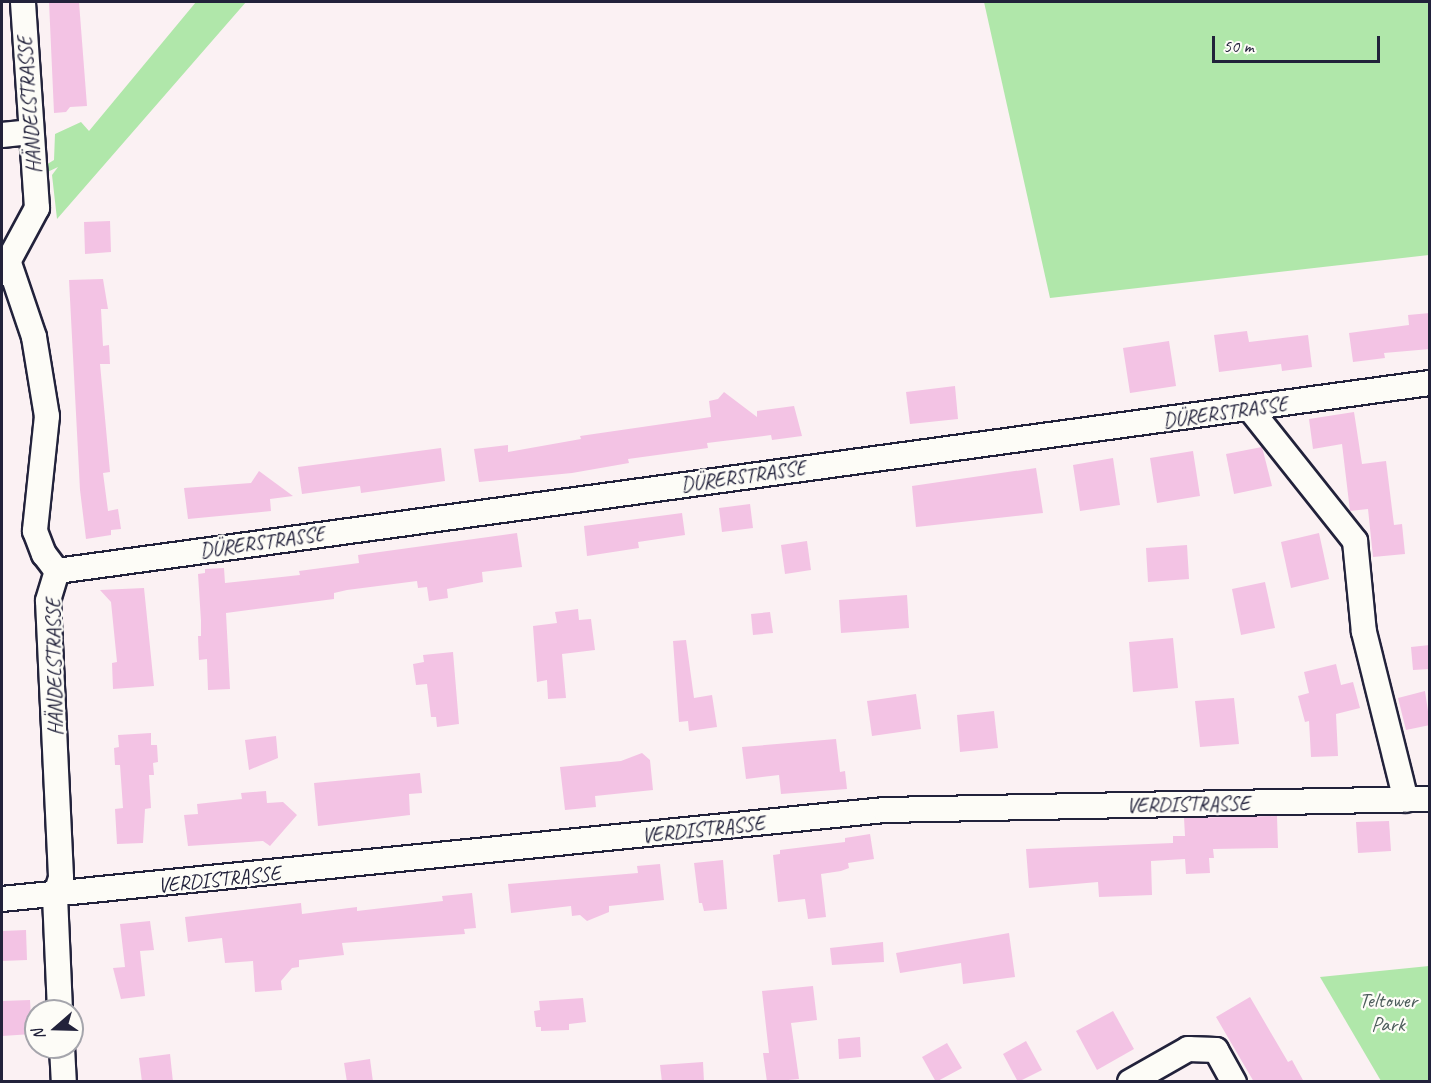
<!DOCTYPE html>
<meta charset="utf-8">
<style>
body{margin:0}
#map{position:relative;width:1431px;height:1083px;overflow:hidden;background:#fbf1f3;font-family:Caveat,sans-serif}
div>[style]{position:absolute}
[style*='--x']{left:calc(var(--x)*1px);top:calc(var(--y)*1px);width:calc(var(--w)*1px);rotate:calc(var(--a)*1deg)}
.green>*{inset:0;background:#b0e7aa}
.building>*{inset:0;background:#f3c3e4}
.roads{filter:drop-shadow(2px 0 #22223b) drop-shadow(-2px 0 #22223b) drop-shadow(0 2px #22223b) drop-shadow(0 -2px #22223b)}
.minor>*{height:24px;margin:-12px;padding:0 12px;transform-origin:12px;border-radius:12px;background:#fdfcf7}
span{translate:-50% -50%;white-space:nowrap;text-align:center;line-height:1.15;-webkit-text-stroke:4.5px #fdfcf7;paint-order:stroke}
.street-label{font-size:21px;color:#22223b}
.park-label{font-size:21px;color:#4d5d5c}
.frame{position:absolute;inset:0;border:3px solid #22223b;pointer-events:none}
.north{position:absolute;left:24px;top:999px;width:60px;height:60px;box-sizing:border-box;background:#fdfcf7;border:2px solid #a5a5ac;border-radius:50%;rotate:250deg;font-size:16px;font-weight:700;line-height:24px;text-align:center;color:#22223b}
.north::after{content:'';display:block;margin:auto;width:21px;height:27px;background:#22223b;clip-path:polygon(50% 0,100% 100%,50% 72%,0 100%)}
.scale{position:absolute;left:1212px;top:36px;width:168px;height:27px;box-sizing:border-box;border:3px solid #22223b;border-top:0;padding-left:8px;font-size:18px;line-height:21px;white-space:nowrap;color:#22223b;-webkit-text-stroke:4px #fdfcf7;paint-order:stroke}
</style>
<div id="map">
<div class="green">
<div style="clip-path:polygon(196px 2px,246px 2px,57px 219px,52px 175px,58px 167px,39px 176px,39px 169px,54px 160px,55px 134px,81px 122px,89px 131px)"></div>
<div style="clip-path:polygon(984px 2px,1429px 2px,1429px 255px,1050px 298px)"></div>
<div style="clip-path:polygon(1429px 966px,1429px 1081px,1381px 1081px,1320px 977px)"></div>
</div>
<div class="building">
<div style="clip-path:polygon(49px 2px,79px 2px,87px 106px,70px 107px,66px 112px,54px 113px)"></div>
<div style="clip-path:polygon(110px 221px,111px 252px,85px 254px,84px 222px)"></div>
<div style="clip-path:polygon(103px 279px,108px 309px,101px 309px,103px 346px,109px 345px,110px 364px,100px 364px,110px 472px,103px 473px,108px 511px,118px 509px,121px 529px,111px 530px,111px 535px,86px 539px,80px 490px,69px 280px)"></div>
<div style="clip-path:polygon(1430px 313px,1430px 349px,1384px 353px,1385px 358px,1353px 362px,1349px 333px,1409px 325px,1408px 315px)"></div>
<div style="clip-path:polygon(1247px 331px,1249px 342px,1308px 335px,1312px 367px,1282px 371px,1281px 364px,1219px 372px,1214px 335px)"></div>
<div style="clip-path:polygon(1169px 341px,1176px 386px,1130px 393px,1123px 348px)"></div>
<div style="clip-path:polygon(955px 386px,958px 419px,910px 424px,906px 392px)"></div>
<div style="clip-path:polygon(724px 392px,757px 417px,757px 411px,794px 406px,802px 436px,772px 440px,771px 435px,707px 443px,708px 448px,628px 459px,629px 463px,572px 473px,479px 482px,474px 449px,508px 445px,508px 452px,581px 439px,580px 436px,711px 417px,709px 401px,718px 399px)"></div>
<div style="clip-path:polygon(1354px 412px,1362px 464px,1386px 461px,1394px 525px,1402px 524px,1405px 554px,1373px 557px,1368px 509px,1350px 511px,1342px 444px,1313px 449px,1309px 419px)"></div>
<div style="clip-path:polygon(1262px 447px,1272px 486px,1234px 494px,1226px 454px)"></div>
<div style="clip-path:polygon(441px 448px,445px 481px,361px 493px,360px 486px,302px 494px,298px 467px)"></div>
<div style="clip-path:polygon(1193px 451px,1200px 496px,1157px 503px,1150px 458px)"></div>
<div style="clip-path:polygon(1113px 458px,1120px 505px,1080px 511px,1073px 465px)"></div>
<div style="clip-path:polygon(1036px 468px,1043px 513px,916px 527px,912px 486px)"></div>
<div style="clip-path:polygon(259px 471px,293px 496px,270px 499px,271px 511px,188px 519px,184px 488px,251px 483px)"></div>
<div style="clip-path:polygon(750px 504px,753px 528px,722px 532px,719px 508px)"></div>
<div style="clip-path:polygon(682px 513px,685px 535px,638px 542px,639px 548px,587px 556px,584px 526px)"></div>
<div style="clip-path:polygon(517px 533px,522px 567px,482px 572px,483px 582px,447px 589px,448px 598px,429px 601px,427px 587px,418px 588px,417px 581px,347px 590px,334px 593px,334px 599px,226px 613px,230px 689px,208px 690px,207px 659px,199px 660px,198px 636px,201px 636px,201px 621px,198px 574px,205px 573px,205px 569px,224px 568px,225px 583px,300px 575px,299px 571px,359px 563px,358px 555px)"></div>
<div style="clip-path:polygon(1319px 533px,1329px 579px,1291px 588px,1281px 542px)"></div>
<div style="clip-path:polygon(807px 541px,811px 570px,785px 574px,781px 545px)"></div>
<div style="clip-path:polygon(1187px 545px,1189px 579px,1148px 582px,1146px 548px)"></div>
<div style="clip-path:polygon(1265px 582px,1275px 628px,1241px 635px,1232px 589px)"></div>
<div style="clip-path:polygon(144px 588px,154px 686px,113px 689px,112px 663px,117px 662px,111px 602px,100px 590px)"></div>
<div style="clip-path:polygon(907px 595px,909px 628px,841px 633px,839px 600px)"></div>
<div style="clip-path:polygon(578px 609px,579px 620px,591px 619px,595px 650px,562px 654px,566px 698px,548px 699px,547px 680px,537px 682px,533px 626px,557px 623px,555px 612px)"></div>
<div style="clip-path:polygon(770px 612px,773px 633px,753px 635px,751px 614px)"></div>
<div style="clip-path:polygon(1173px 638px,1178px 688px,1133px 692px,1129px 642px)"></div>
<div style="clip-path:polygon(686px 640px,694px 698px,712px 695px,717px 727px,689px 731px,688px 721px,679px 722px,673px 641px)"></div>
<div style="clip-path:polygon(1430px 645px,1430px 669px,1413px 670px,1411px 647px)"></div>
<div style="clip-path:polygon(453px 652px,459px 724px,437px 727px,436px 717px,431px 717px,427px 684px,416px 685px,413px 664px,424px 662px,423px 655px)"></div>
<div style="clip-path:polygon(1336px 664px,1341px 685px,1353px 682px,1360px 708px,1336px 714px,1338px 756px,1311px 757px,1309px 721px,1305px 722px,1298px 696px,1309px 693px,1304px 672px)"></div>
<div style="clip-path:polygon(1425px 691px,1430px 725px,1406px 730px,1398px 698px)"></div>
<div style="clip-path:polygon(916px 694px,921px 729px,872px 736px,867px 701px)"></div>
<div style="clip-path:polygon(1234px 698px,1239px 744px,1200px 747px,1195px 701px)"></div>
<div style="clip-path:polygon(994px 711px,998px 748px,960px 752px,957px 715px)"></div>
<div style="clip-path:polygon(151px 733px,151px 745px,157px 745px,158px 762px,153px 763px,154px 775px,149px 775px,151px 808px,145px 809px,143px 843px,117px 844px,115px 809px,123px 808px,120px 765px,115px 765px,114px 748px,119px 747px,118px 735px)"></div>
<div style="clip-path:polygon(276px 736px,278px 758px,249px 770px,245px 740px)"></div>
<div style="clip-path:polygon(836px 739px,840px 772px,845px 771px,847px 789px,781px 794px,779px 775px,746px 779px,742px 747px)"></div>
<div style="clip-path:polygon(642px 753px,650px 760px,653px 790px,595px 796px,596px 807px,565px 810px,560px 767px,621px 761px)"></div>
<div style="clip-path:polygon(420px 773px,422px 793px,409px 794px,410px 815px,318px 826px,314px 783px)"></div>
<div style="clip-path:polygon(266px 791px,267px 803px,283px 802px,297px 815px,270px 846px,263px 841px,188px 846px,184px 815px,198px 814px,197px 804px,242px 799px,241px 793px)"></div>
<div style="clip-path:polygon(1277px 816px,1278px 848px,1213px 849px,1214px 858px,1209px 858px,1210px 873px,1186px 874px,1185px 859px,1151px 861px,1152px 895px,1099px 897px,1098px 882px,1029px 888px,1026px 849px,1173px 843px,1173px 836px,1185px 836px,1184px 818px)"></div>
<div style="clip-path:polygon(1389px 821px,1391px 851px,1358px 853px,1356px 822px)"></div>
<div style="clip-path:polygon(870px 834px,874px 859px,848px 863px,849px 868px,841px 871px,821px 874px,826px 917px,808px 919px,805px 899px,778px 902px,773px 855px,780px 854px,780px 850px,845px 842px,845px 838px)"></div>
<div style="clip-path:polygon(723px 860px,727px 909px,704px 911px,702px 903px,699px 903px,694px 863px)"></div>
<div style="clip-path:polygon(660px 864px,664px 900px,609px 906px,609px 912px,587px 921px,580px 915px,572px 916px,571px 906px,511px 913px,508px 884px,638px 873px,637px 866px)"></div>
<div style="clip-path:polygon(472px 893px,476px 928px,464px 929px,465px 934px,342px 943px,344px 955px,299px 960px,299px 967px,292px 968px,281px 981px,282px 990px,255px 992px,253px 961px,225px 963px,222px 938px,188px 942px,185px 917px,301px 903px,302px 914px,357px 907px,357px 911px,443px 901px,442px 896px)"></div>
<div style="clip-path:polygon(150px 921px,154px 950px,140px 951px,145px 996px,121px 999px,113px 968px,125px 967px,120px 924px)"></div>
<div style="clip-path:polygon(26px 930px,27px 960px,2px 961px,2px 931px)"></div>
<div style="clip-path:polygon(1009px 933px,1015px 977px,963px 984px,961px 963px,900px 973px,896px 953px)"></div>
<div style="clip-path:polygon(883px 942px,884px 962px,832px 965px,830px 948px)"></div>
<div style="clip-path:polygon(813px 986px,817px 1020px,791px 1023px,799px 1079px,767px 1082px,763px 1053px,769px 1053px,762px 991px)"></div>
<div style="clip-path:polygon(1250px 997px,1288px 1062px,1292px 1060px,1304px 1082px,1254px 1082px,1216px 1017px)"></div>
<div style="clip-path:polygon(583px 998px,586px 1022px,569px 1024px,569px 1030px,541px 1031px,541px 1027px,536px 1027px,534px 1011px,540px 1010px,539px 1001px)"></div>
<div style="clip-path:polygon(30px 1000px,32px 1034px,2px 1036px,2px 1001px)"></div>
<div style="clip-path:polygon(1113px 1011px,1134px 1049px,1097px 1070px,1076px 1031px)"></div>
<div style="clip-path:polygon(860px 1037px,861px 1057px,839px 1059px,838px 1039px)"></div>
<div style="clip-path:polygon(1026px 1041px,1042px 1070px,1018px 1082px,1003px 1054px)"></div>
<div style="clip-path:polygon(947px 1043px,962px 1068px,936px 1082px,922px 1057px)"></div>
<div style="clip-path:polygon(170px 1054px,173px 1082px,142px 1082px,139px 1058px)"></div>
<div style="clip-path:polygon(370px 1059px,373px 1082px,347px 1082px,344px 1063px)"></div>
<div style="clip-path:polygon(703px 1062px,704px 1082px,662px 1082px,660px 1065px)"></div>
</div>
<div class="roads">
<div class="minor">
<div style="--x:2;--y:135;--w:28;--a:-6"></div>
<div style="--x:9;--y:263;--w:78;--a:71.3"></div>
<div style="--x:34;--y:337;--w:80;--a:80.7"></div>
<div style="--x:47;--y:416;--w:116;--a:96"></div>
<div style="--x:35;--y:531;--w:25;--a:69"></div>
<div style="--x:44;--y:554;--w:21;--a:53"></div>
<div style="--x:2;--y:273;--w:74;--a:-61.7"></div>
<div style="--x:37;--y:208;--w:206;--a:-93.9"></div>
<div style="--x:1250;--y:409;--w:169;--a:51.5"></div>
<div style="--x:1355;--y:541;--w:91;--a:84.4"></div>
<div style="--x:1364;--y:632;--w:173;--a:76"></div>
<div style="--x:57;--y:571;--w:1386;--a:-7.8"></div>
<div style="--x:57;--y:571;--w:31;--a:107"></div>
<div style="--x:48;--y:601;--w:277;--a:87.3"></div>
<div style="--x:61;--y:878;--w:19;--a:108"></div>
<div style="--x:55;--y:896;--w:115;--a:87.5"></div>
<div style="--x:2;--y:899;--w:887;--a:-5.76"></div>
<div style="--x:885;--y:810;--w:545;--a:-1.16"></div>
<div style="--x:62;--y:1047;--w:35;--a:87"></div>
<div style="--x:1130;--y:1082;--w:67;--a:-29.6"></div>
<div style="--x:1188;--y:1049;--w:28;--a:2"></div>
<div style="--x:1216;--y:1050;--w:37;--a:61"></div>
</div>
</div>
<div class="street-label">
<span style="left:29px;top:105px;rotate:-94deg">HÄNDELSTRASSE</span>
<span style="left:1225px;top:412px;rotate:-8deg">DÜRERSTRASSE</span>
<span style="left:743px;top:476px;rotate:-8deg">DÜRERSTRASSE</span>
<span style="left:262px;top:542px;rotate:-8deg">DÜRERSTRASSE</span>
<span style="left:54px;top:667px;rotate:-91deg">HÄNDELSTRASSE</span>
<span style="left:1188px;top:804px;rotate:-1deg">VERDISTRASSE</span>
<span style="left:703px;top:829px;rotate:-6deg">VERDISTRASSE</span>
<span style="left:219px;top:879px;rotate:-6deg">VERDISTRASSE</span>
</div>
<div class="park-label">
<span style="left:1388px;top:1012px">Teltower<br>Park</span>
</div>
<div class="frame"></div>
<div class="north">N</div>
<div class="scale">50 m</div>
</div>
